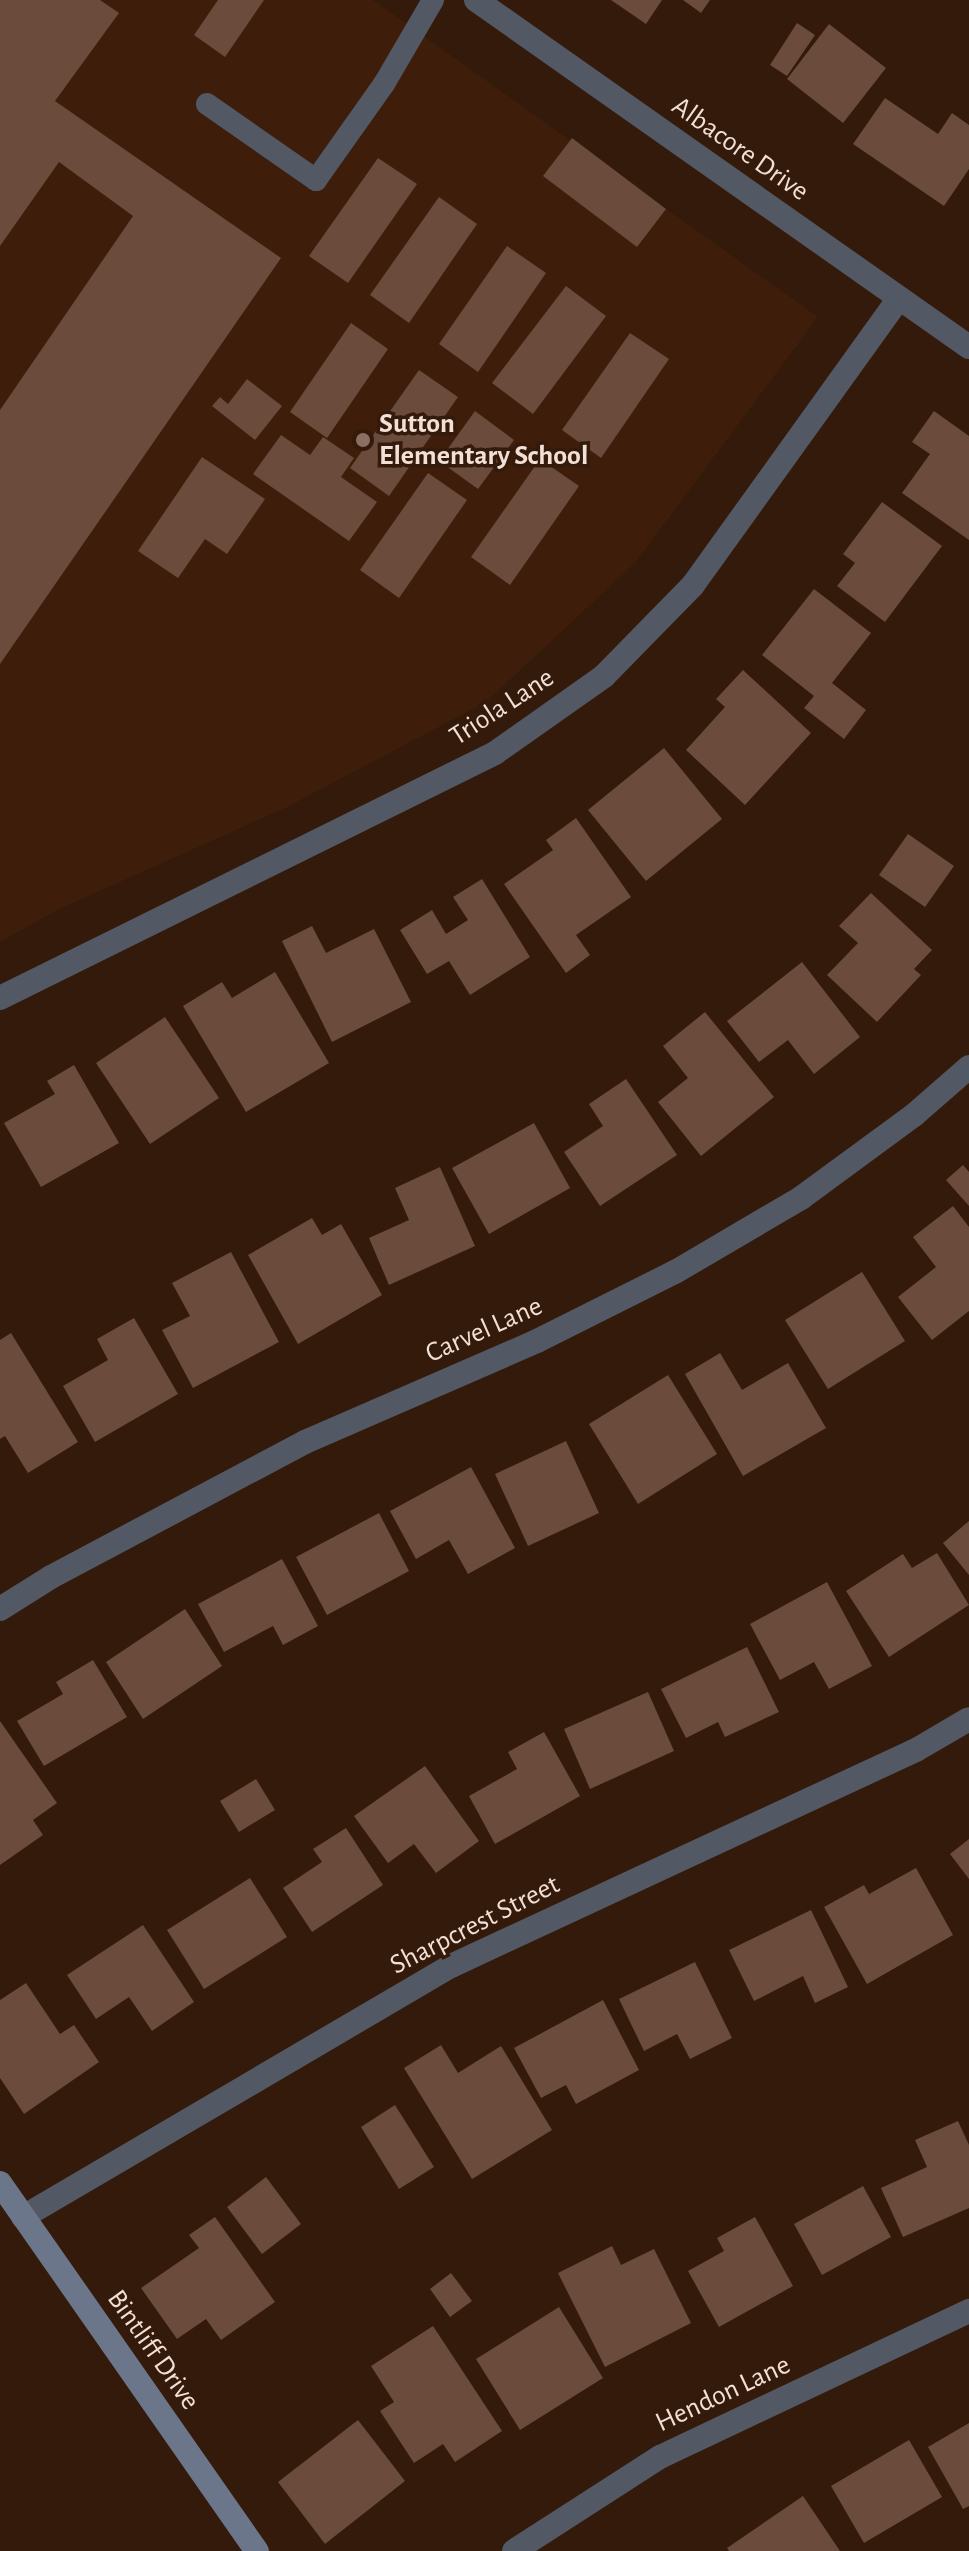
<!DOCTYPE html>
<style>
body{margin:0}
#map{position:relative;width:969px;height:2551px;overflow:hidden;background:#341a0a;font-family:"Alegreya Sans",sans-serif}
div>[style]{position:absolute}
[style*='--x']{left:calc(var(--x)*1px);top:calc(var(--y)*1px);width:calc(var(--w)*1px);rotate:calc(var(--a)*1deg)}
.built>*{inset:0;background:#3e1e0a}
.building>*{inset:0;background:#6a4b3c}
.lane>*{height:22px;margin:-11px;padding:0 11px;transform-origin:11px;border-radius:11px;background:#525864}
.street>*{height:24px;margin:-12px;padding:0 12px;transform-origin:12px;border-radius:12px;background:#525864}
.secondary>*{height:24px;margin:-12px;padding:0 12px;transform-origin:12px;border-radius:12px;background:#6c768a}
.dots>*{width:22px;height:22px;translate:-50% -50%;box-sizing:border-box;border:4px solid #341a0a;border-radius:50%}
span{translate:-50% -50%;white-space:nowrap;text-align:center;line-height:1.15;-webkit-text-stroke:7px #341a0a;paint-order:stroke}
.street-label{font-size:28px;color:#f2dfd5}
.poi-label{font-size:28px;color:#f2dfd5;font-weight:700}
.left{translate:0 -50%;text-align:left}
</style>
<div id="map">
<div class="built">
<div style="clip-path:polygon(0 0,373px 0,818px 317px,635px 563px,486px 702px,287px 807px,57px 910px,0 942px)"></div>
</div>
<div class="building">
<div style="clip-path:polygon(0 0,100px 0,119px 13px,55px 101px,281px 258px,0 664px,0 410px,133px 216px,59px 162px,0 246px)"></div>
<div style="clip-path:polygon(218px 0,264px 0,225px 57px,194px 35px)"></div>
<div style="clip-path:polygon(611px 0,662px 0,646px 24px)"></div>
<div style="clip-path:polygon(683px 0,710px 0,701px 13px)"></div>
<div style="clip-path:polygon(797px 23px,815px 35px,787px 76px,770px 65px)"></div>
<div style="clip-path:polygon(829px 24px,886px 68px,843px 123px,787px 79px)"></div>
<div style="clip-path:polygon(885px 98px,938px 134px,952px 113px,969px 125px,969px 169px,944px 206px,853px 144px)"></div>
<div style="clip-path:polygon(572px 138px,666px 209px,637px 247px,543px 176px)"></div>
<div style="clip-path:polygon(378px 158px,417px 184px,348px 283px,309px 256px)"></div>
<div style="clip-path:polygon(439px 197px,477px 224px,409px 323px,370px 295px)"></div>
<div style="clip-path:polygon(507px 246px,546px 273px,478px 372px,439px 344px)"></div>
<div style="clip-path:polygon(566px 286px,606px 316px,533px 414px,492px 383px)"></div>
<div style="clip-path:polygon(351px 323px,388px 349px,327px 438px,290px 412px)"></div>
<div style="clip-path:polygon(630px 333px,669px 359px,601px 458px,562px 430px)"></div>
<div style="clip-path:polygon(419px 370px,458px 397px,389px 496px,350px 468px)"></div>
<div style="clip-path:polygon(247px 379px,282px 406px,255px 440px,212px 406px,220px 397px,228px 404px)"></div>
<div style="clip-path:polygon(475px 411px,514px 440px,478px 489px,439px 461px)"></div>
<div style="clip-path:polygon(934px 411px,969px 436px,969px 540px,902px 493px,930px 454px,912px 442px)"></div>
<div style="clip-path:polygon(281px 435px,310px 455px,323px 437px,354px 458px,341px 477px,377px 502px,349px 541px,253px 474px)"></div>
<div style="clip-path:polygon(202px 457px,265px 499px,227px 554px,205px 539px,178px 578px,138px 551px)"></div>
<div style="clip-path:polygon(540px 459px,579px 486px,510px 585px,471px 557px)"></div>
<div style="clip-path:polygon(428px 473px,467px 500px,399px 598px,360px 570px)"></div>
<div style="clip-path:polygon(882px 502px,942px 546px,885px 622px,837px 586px,855px 563px,843px 554px)"></div>
<div style="clip-path:polygon(814px 589px,871px 633px,832px 683px,866px 710px,844px 739px,804px 708px,814px 696px,762px 655px)"></div>
<div style="clip-path:polygon(743px 670px,811px 733px,745px 805px,686px 750px,725px 707px,716px 699px)"></div>
<div style="clip-path:polygon(664px 748px,722px 819px,646px 881px,588px 810px)"></div>
<div style="clip-path:polygon(576px 818px,631px 897px,576px 935px,590px 955px,566px 973px,504px 884px,553px 850px,546px 840px)"></div>
<div style="clip-path:polygon(908px 834px,954px 866px,925px 907px,879px 875px)"></div>
<div style="clip-path:polygon(482px 879px,530px 957px,470px 995px,449px 961px,427px 974px,400px 930px,432px 910px,446px 934px,468px 920px,453px 897px)"></div>
<div style="clip-path:polygon(871px 893px,932px 950px,914px 969px,921px 975px,877px 1022px,827px 975px,858px 943px,839px 926px)"></div>
<div style="clip-path:polygon(312px 926px,326px 953px,374px 929px,411px 1002px,332px 1042px,282px 941px)"></div>
<div style="clip-path:polygon(802px 962px,860px 1037px,814px 1074px,788px 1040px,759px 1062px,727px 1021px)"></div>
<div style="clip-path:polygon(275px 972px,329px 1063px,246px 1112px,183px 1006px,222px 982px,232px 998px)"></div>
<div style="clip-path:polygon(705px 1012px,774px 1097px,701px 1156px,658px 1102px,688px 1078px,663px 1046px)"></div>
<div style="clip-path:polygon(165px 1017px,219px 1098px,150px 1144px,96px 1063px)"></div>
<div style="clip-path:polygon(74px 1065px,119px 1143px,41px 1187px,4px 1123px,55px 1094px,47px 1081px)"></div>
<div style="clip-path:polygon(626px 1079px,677px 1155px,600px 1206px,564px 1152px,603px 1126px,589px 1104px)"></div>
<div style="clip-path:polygon(534px 1123px,570px 1188px,489px 1234px,452px 1168px)"></div>
<div style="clip-path:polygon(963px 1165px,969px 1172px,969px 1206px,946px 1180px)"></div>
<div style="clip-path:polygon(440px 1167px,475px 1246px,389px 1285px,369px 1238px,409px 1220px,395px 1188px)"></div>
<div style="clip-path:polygon(953px 1206px,969px 1227px,969px 1311px,932px 1340px,898px 1297px,936px 1267px,913px 1237px)"></div>
<div style="clip-path:polygon(312px 1218px,322px 1235px,341px 1224px,382px 1295px,298px 1344px,248px 1255px)"></div>
<div style="clip-path:polygon(231px 1252px,279px 1342px,193px 1388px,162px 1330px,190px 1316px,172px 1283px)"></div>
<div style="clip-path:polygon(862px 1272px,905px 1341px,828px 1389px,785px 1320px)"></div>
<div style="clip-path:polygon(134px 1318px,178px 1394px,95px 1442px,63px 1386px,108px 1360px,97px 1339px)"></div>
<div style="clip-path:polygon(11px 1333px,78px 1442px,28px 1473px,5px 1436px,0 1439px,0 1340px)"></div>
<div style="clip-path:polygon(720px 1353px,742px 1390px,788px 1363px,826px 1428px,743px 1476px,685px 1374px)"></div>
<div style="clip-path:polygon(668px 1375px,717px 1454px,638px 1504px,589px 1424px)"></div>
<div style="clip-path:polygon(566px 1441px,599px 1513px,528px 1546px,495px 1474px)"></div>
<div style="clip-path:polygon(471px 1467px,515px 1548px,468px 1574px,449px 1540px,416px 1559px,390px 1511px)"></div>
<div style="clip-path:polygon(379px 1513px,409px 1571px,327px 1615px,296px 1557px)"></div>
<div style="clip-path:polygon(969px 1521px,969px 1575px,943px 1543px)"></div>
<div style="clip-path:polygon(937px 1553px,969px 1605px,889px 1657px,846px 1591px,903px 1554px,912px 1568px)"></div>
<div style="clip-path:polygon(282px 1559px,318px 1626px,283px 1645px,273px 1626px,224px 1652px,198px 1604px)"></div>
<div style="clip-path:polygon(827px 1582px,872px 1666px,829px 1689px,814px 1662px,780px 1680px,750px 1624px)"></div>
<div style="clip-path:polygon(185px 1609px,222px 1666px,143px 1719px,106px 1662px)"></div>
<div style="clip-path:polygon(747px 1647px,779px 1712px,725px 1737px,718px 1722px,686px 1738px,661px 1689px)"></div>
<div style="clip-path:polygon(93px 1660px,127px 1717px,44px 1766px,17px 1721px,63px 1694px,56px 1682px)"></div>
<div style="clip-path:polygon(648px 1692px,674px 1751px,590px 1789px,564px 1729px)"></div>
<div style="clip-path:polygon(0 1721px,57px 1803px,33px 1820px,43px 1835px,0 1865px)"></div>
<div style="clip-path:polygon(544px 1732px,580px 1796px,495px 1844px,469px 1796px,517px 1769px,508px 1752px)"></div>
<div style="clip-path:polygon(425px 1766px,479px 1841px,436px 1873px,414px 1844px,388px 1863px,354px 1816px)"></div>
<div style="clip-path:polygon(256px 1779px,275px 1810px,239px 1832px,220px 1801px)"></div>
<div style="clip-path:polygon(346px 1828px,383px 1885px,312px 1932px,283px 1888px,322px 1862px,313px 1849px)"></div>
<div style="clip-path:polygon(969px 1839px,969px 1879px,950px 1854px)"></div>
<div style="clip-path:polygon(916px 1868px,953px 1935px,867px 1984px,824px 1907px,864px 1885px,869px 1894px)"></div>
<div style="clip-path:polygon(250px 1878px,287px 1937px,204px 1989px,167px 1930px)"></div>
<div style="clip-path:polygon(811px 1910px,848px 1987px,815px 2003px,803px 1976px,754px 2001px,729px 1950px)"></div>
<div style="clip-path:polygon(143px 1925px,194px 2002px,152px 2031px,129px 1997px,96px 2019px,67px 1975px)"></div>
<div style="clip-path:polygon(695px 1962px,732px 2038px,690px 2059px,677px 2034px,644px 2051px,619px 1999px)"></div>
<div style="clip-path:polygon(26px 1983px,60px 2034px,74px 2025px,99px 2062px,24px 2114px,0 2078px,0 2000px)"></div>
<div style="clip-path:polygon(603px 2000px,639px 2070px,576px 2104px,566px 2085px,541px 2098px,514px 2048px)"></div>
<div style="clip-path:polygon(441px 2045px,458px 2073px,501px 2046px,552px 2130px,472px 2179px,404px 2068px)"></div>
<div style="clip-path:polygon(395px 2105px,434px 2167px,399px 2189px,361px 2127px)"></div>
<div style="clip-path:polygon(958px 2121px,969px 2145px,969px 2208px,903px 2237px,881px 2188px,927px 2167px,915px 2140px)"></div>
<div style="clip-path:polygon(266px 2177px,301px 2224px,262px 2254px,227px 2207px)"></div>
<div style="clip-path:polygon(863px 2186px,891px 2237px,822px 2275px,794px 2224px)"></div>
<div style="clip-path:polygon(215px 2217px,275px 2302px,221px 2340px,206px 2319px,177px 2339px,141px 2288px,199px 2248px,189px 2235px)"></div>
<div style="clip-path:polygon(755px 2217px,793px 2286px,719px 2327px,688px 2271px,724px 2251px,717px 2238px)"></div>
<div style="clip-path:polygon(612px 2246px,621px 2265px,654px 2249px,691px 2323px,605px 2367px,558px 2273px)"></div>
<div style="clip-path:polygon(451px 2273px,472px 2301px,450px 2317px,430px 2289px)"></div>
<div style="clip-path:polygon(559px 2307px,603px 2378px,520px 2430px,476px 2359px)"></div>
<div style="clip-path:polygon(433px 2326px,502px 2431px,455px 2462px,443px 2444px,414px 2463px,380px 2411px,394px 2402px,371px 2366px)"></div>
<div style="clip-path:polygon(358px 2420px,405px 2481px,325px 2544px,278px 2482px)"></div>
<div style="clip-path:polygon(969px 2423px,969px 2506px,963px 2509px,928px 2447px)"></div>
<div style="clip-path:polygon(909px 2440px,942px 2497px,864px 2543px,831px 2486px)"></div>
<div style="clip-path:polygon(803px 2496px,840px 2551px,729px 2551px,727px 2548px)"></div>
</div>
<div class="lane">
<div style="--x:207;--y:104;--w:133;--a:34.9"></div>
<div style="--x:316;--y:180;--w:118;--a:-54.7"></div>
<div style="--x:384;--y:84;--w:97;--a:-59.7"></div>
</div>
<div class="street">
<div style="--x:476;--y:0;--w:603;--a:35.14"></div>
<div style="--x:0;--y:998;--w:552;--a:-26.33"></div>
<div style="--x:495;--y:753;--w:133;--a:-35.2"></div>
<div style="--x:604;--y:676;--w:127;--a:-45.6"></div>
<div style="--x:693;--y:585;--w:353;--a:-54.3"></div>
<div style="--x:0;--y:1609;--w:60;--a:-32.1"></div>
<div style="--x:51;--y:1577;--w:288;--a:-28"></div>
<div style="--x:305;--y:1442;--w:253;--a:-23.5"></div>
<div style="--x:537;--y:1341;--w:154;--a:-26.6"></div>
<div style="--x:675;--y:1272;--w:146;--a:-30.4"></div>
<div style="--x:801;--y:1198;--w:140;--a:-36.3"></div>
<div style="--x:914;--y:1115;--w:73;--a:-41.1"></div>
<div style="--x:23;--y:2217;--w:496;--a:-30.4"></div>
<div style="--x:451;--y:1966;--w:513;--a:-24.92"></div>
<div style="--x:916;--y:1750;--w:61;--a:-30.3"></div>
<div style="--x:514;--y:2551;--w:174;--a:-32.8"></div>
<div style="--x:660;--y:2457;--w:342;--a:-25.3"></div>
</div>
<div class="secondary">
<div style="--x:0;--y:2183;--w:449;--a:55.1"></div>
</div>
<div class="dots">
<div style="left:363px;top:440px;background:#8d6e63"></div>
</div>
<div class="street-label">
<span style="left:740px;top:149px;rotate:35deg">Albacore Drive</span>
<span style="left:502px;top:707px;rotate:-33deg">Triola Lane</span>
<span style="left:484px;top:1330px;rotate:-24deg">Carvel Lane</span>
<span style="left:475px;top:1925px;rotate:-27deg">Sharpcrest Street</span>
<span style="left:153px;top:2350px;rotate:55deg">Bintliff Drive</span>
<span style="left:723px;top:2394px;rotate:-25deg">Hendon Lane</span>
</div>
<div class="poi-label">
<span class="left" style="left:379px;top:440px">Sutton<br>Elementary School</span>
</div>
</div>
